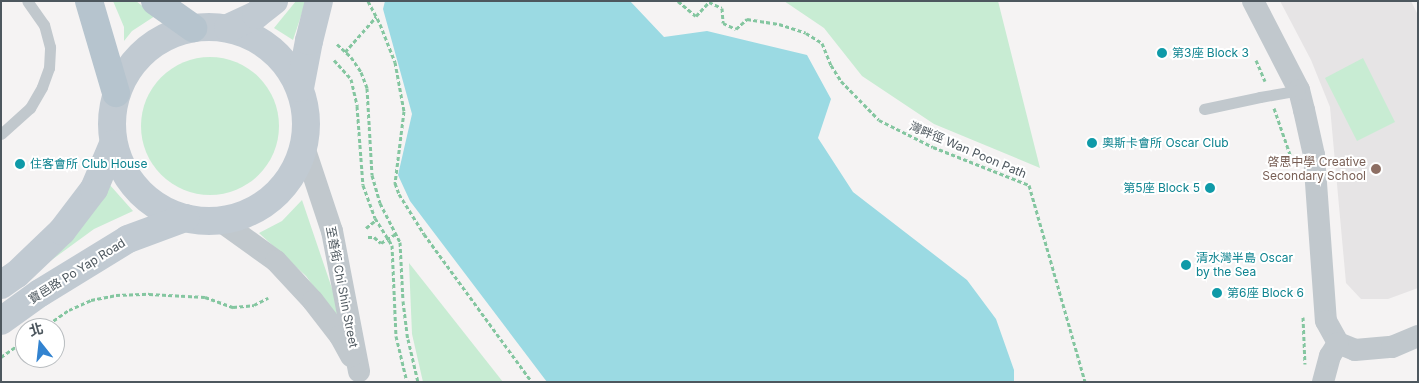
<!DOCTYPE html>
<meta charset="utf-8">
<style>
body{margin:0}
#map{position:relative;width:1419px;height:383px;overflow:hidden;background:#f5f3f3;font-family:Inter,"Noto Sans TC",sans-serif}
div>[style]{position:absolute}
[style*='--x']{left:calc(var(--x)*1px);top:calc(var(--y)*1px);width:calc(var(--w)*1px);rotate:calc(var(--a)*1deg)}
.education>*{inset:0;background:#e6e4e5}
.green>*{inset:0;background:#c8ecd3}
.round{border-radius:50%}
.water>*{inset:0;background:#9bdae3}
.path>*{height:3px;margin-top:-1.5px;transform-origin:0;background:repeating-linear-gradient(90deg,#84c6a0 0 4px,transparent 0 6.5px)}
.service>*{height:11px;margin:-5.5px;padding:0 5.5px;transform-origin:5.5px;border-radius:5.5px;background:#c1c8cd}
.minor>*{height:22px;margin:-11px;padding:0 11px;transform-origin:11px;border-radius:11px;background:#c1c8cd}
.secondary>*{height:28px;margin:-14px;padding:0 14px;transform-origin:14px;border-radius:14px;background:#c1cad2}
.secondary>.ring{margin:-14px;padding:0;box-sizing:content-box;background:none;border:28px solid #c1cad2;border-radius:50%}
.primary>*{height:28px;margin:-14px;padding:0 14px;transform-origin:14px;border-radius:14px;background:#b6c4ce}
.service-bridge>*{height:11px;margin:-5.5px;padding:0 5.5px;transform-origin:5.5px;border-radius:5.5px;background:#c1c8cd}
.dots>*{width:14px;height:14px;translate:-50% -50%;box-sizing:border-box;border:2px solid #fff;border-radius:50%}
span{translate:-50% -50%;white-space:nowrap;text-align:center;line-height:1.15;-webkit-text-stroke:4px #fff;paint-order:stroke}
.culture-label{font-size:12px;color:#0d838f}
.left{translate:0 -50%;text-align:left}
.right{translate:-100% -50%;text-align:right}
.street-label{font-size:12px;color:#4d575e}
.education-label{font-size:12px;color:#785e54}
.frame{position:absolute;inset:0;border:2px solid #4d575e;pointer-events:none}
.north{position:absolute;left:15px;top:318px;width:50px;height:50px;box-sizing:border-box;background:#fff;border:1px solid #b8bcbf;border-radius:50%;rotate:344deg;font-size:14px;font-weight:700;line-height:20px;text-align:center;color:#4d575e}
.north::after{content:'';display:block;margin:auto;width:18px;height:22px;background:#3283d0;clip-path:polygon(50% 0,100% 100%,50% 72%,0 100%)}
</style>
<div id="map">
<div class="education">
<div style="clip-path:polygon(1280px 1px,1411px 1px,1418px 15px,1418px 288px,1388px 299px,1361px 299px,1346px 283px,1330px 107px,1311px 60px)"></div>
</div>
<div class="green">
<div style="clip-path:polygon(113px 1px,136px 1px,155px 16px,132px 31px,124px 41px,124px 27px)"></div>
<div style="clip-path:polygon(296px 1px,306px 1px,293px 40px,274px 28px)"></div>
<div style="clip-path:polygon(784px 1px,998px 1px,1040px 168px,934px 124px,862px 76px,824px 28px)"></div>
<div class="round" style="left:141px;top:57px;width:138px;height:138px"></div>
<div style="clip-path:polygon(1363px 58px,1395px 122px,1357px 141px,1325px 78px)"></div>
<div style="clip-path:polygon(109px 184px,133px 211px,94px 229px,1px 297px)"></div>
<div style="clip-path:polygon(302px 200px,341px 315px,336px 317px,306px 276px,259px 233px,282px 221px)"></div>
<div style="clip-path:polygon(409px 263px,443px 306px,503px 382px,423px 382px,412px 334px)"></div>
</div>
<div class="water">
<div style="clip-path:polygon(385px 1px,630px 1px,664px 37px,707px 31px,807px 55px,831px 99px,818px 138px,853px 192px,967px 280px,996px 319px,1014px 370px,1014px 382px,547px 382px,410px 201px,398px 175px,412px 114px,383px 9px)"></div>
</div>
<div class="path">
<div style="--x:368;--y:1;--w:26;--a:62"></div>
<div style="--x:380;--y:24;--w:41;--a:68.5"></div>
<div style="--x:395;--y:62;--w:50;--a:79.6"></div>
<div style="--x:404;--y:111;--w:73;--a:97.1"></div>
<div style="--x:395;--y:183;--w:12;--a:70"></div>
<div style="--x:399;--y:194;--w:47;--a:58"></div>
<div style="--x:424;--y:234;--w:183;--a:53.9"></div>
<div style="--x:678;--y:1;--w:23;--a:40"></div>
<div style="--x:696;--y:16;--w:19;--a:-47"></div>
<div style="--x:709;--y:2;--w:14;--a:25"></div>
<div style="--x:722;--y:8;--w:15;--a:86"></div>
<div style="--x:723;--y:23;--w:14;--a:25"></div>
<div style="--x:736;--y:29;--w:15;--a:-42"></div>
<div style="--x:747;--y:19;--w:32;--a:9"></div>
<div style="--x:779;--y:24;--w:28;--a:18"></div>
<div style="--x:806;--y:33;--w:19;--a:32"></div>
<div style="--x:822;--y:43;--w:24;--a:68"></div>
<div style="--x:831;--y:65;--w:19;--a:58"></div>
<div style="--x:841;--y:81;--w:54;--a:45.7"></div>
<div style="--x:879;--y:120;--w:60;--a:26.6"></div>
<div style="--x:933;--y:147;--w:103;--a:21.6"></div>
<div style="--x:1029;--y:185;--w:205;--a:74.1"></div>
<div style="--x:337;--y:44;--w:19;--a:43"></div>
<div style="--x:351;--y:57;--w:18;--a:56"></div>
<div style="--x:361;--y:72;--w:17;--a:69"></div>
<div style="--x:367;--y:88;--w:87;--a:86.7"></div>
<div style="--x:372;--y:175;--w:29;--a:74"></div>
<div style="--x:380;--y:203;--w:44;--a:62.9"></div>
<div style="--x:400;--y:242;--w:59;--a:87.1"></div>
<div style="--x:403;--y:301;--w:38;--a:83"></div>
<div style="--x:408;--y:339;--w:44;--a:76.9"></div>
<div style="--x:345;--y:52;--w:47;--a:-48.5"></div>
<div style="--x:334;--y:60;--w:25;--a:48"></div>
<div style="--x:351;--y:79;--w:28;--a:77"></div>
<div style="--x:357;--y:106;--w:79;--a:85.7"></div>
<div style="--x:363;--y:185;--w:35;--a:70"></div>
<div style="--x:375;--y:218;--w:32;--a:58"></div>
<div style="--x:392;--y:245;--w:91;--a:87.5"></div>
<div style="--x:396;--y:336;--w:47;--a:76.6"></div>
<div style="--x:1256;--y:60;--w:23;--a:67"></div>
<div style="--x:1274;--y:108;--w:52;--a:70.9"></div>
<div style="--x:366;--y:228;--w:13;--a:-39"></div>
<div style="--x:368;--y:237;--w:6;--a:0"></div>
<div style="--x:374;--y:237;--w:9;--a:41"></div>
<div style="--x:381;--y:243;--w:19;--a:-32"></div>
<div style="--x:1303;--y:317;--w:47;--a:87.6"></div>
<div style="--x:43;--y:328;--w:32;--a:-35"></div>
<div style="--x:69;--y:310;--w:24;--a:-24"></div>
<div style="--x:91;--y:300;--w:25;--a:-11"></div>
<div style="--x:116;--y:295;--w:33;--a:-2"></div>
<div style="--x:149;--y:294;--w:56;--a:3.1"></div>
<div style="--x:205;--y:297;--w:30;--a:20"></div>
<div style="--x:233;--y:307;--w:21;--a:-5"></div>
<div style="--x:254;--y:305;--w:16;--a:-27"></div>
<div style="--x:1;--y:357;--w:29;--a:-35"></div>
</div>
<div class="service">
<div style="--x:1204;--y:109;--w:57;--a:-12.1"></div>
<div style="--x:1;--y:134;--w:39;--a:-42"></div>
<div style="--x:30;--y:108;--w:24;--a:-60"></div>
<div style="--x:42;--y:87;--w:20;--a:-70"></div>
<div style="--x:49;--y:68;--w:21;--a:-87"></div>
<div style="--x:50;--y:47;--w:23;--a:-105"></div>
<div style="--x:44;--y:25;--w:29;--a:-125"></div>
</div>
<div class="minor">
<div style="--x:1253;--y:1;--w:100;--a:62.7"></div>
<div style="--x:1299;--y:90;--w:21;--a:76"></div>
<div style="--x:1304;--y:110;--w:46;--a:77.5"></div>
<div style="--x:1314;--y:155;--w:166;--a:85.9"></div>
<div style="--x:1326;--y:321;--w:25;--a:61"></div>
<div style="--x:304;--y:147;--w:89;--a:71.6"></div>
<div style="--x:332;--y:231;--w:143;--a:79.1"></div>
<div style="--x:219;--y:220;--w:70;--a:35.7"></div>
<div style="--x:276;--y:261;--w:54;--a:47.2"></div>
<div style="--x:313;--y:301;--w:44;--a:52.4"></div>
<div style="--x:340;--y:336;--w:23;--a:61"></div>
<div style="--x:1338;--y:343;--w:18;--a:22"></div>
<div style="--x:1355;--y:350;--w:37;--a:-5"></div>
<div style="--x:1392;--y:347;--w:28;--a:-23"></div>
<div style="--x:1323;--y:382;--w:27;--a:-75"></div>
<div style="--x:1330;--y:356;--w:15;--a:-58"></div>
</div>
<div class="secondary">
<div class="ring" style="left:112px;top:27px;width:166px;height:166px"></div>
<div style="--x:228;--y:28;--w:31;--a:-25"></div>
<div style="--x:256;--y:15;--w:23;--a:-38"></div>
<div style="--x:300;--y:88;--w:48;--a:-79.2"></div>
<div style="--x:309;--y:41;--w:41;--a:-76"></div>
<div style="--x:1;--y:285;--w:19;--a:-35"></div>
<div style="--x:17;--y:274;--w:62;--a:-43.7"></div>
<div style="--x:62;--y:231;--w:53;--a:-52.7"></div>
<div style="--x:94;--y:189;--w:49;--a:-67.1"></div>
<div style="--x:1;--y:321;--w:48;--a:-35.7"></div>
<div style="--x:40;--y:293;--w:103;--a:-31.5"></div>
<div style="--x:128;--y:239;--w:61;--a:-20.2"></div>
</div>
<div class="primary">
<div style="--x:89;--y:1;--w:96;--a:73.6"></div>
<div style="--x:155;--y:1;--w:47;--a:35.4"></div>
</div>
<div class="service-bridge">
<div style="--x:1260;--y:97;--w:40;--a:-10"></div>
</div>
<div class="dots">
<div style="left:1162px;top:53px;background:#0f9aa8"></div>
<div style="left:1092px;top:143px;background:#0f9aa8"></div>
<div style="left:20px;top:164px;background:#0f9aa8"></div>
<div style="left:1376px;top:169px;background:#8d6e63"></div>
<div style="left:1210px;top:188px;background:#0f9aa8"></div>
<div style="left:1186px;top:265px;background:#0f9aa8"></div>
<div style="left:1217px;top:293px;background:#0f9aa8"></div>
</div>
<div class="culture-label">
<span class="left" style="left:1172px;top:53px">第3座 Block 3</span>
<span class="left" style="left:1102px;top:143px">奧斯卡會所 Oscar Club</span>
<span class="left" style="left:30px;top:164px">住客會所 Club House</span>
<span class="right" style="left:1200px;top:188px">第5座 Block 5</span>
<span class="left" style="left:1196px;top:265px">清水灣半島 Oscar<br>by the Sea</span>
<span class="left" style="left:1227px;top:293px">第6座 Block 6</span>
</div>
<div class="street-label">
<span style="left:968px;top:150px;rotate:23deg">灣畔徑 Wan Poon Path</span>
<span style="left:77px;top:271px;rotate:-32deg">寶邑路 Po Yap Road</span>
<span style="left:342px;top:287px;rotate:79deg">至善街 Chi Shin Street</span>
</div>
<div class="education-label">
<span class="right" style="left:1366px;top:169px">啓思中學 Creative<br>Secondary School</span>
</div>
<div class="frame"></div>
<div class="north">北</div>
</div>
